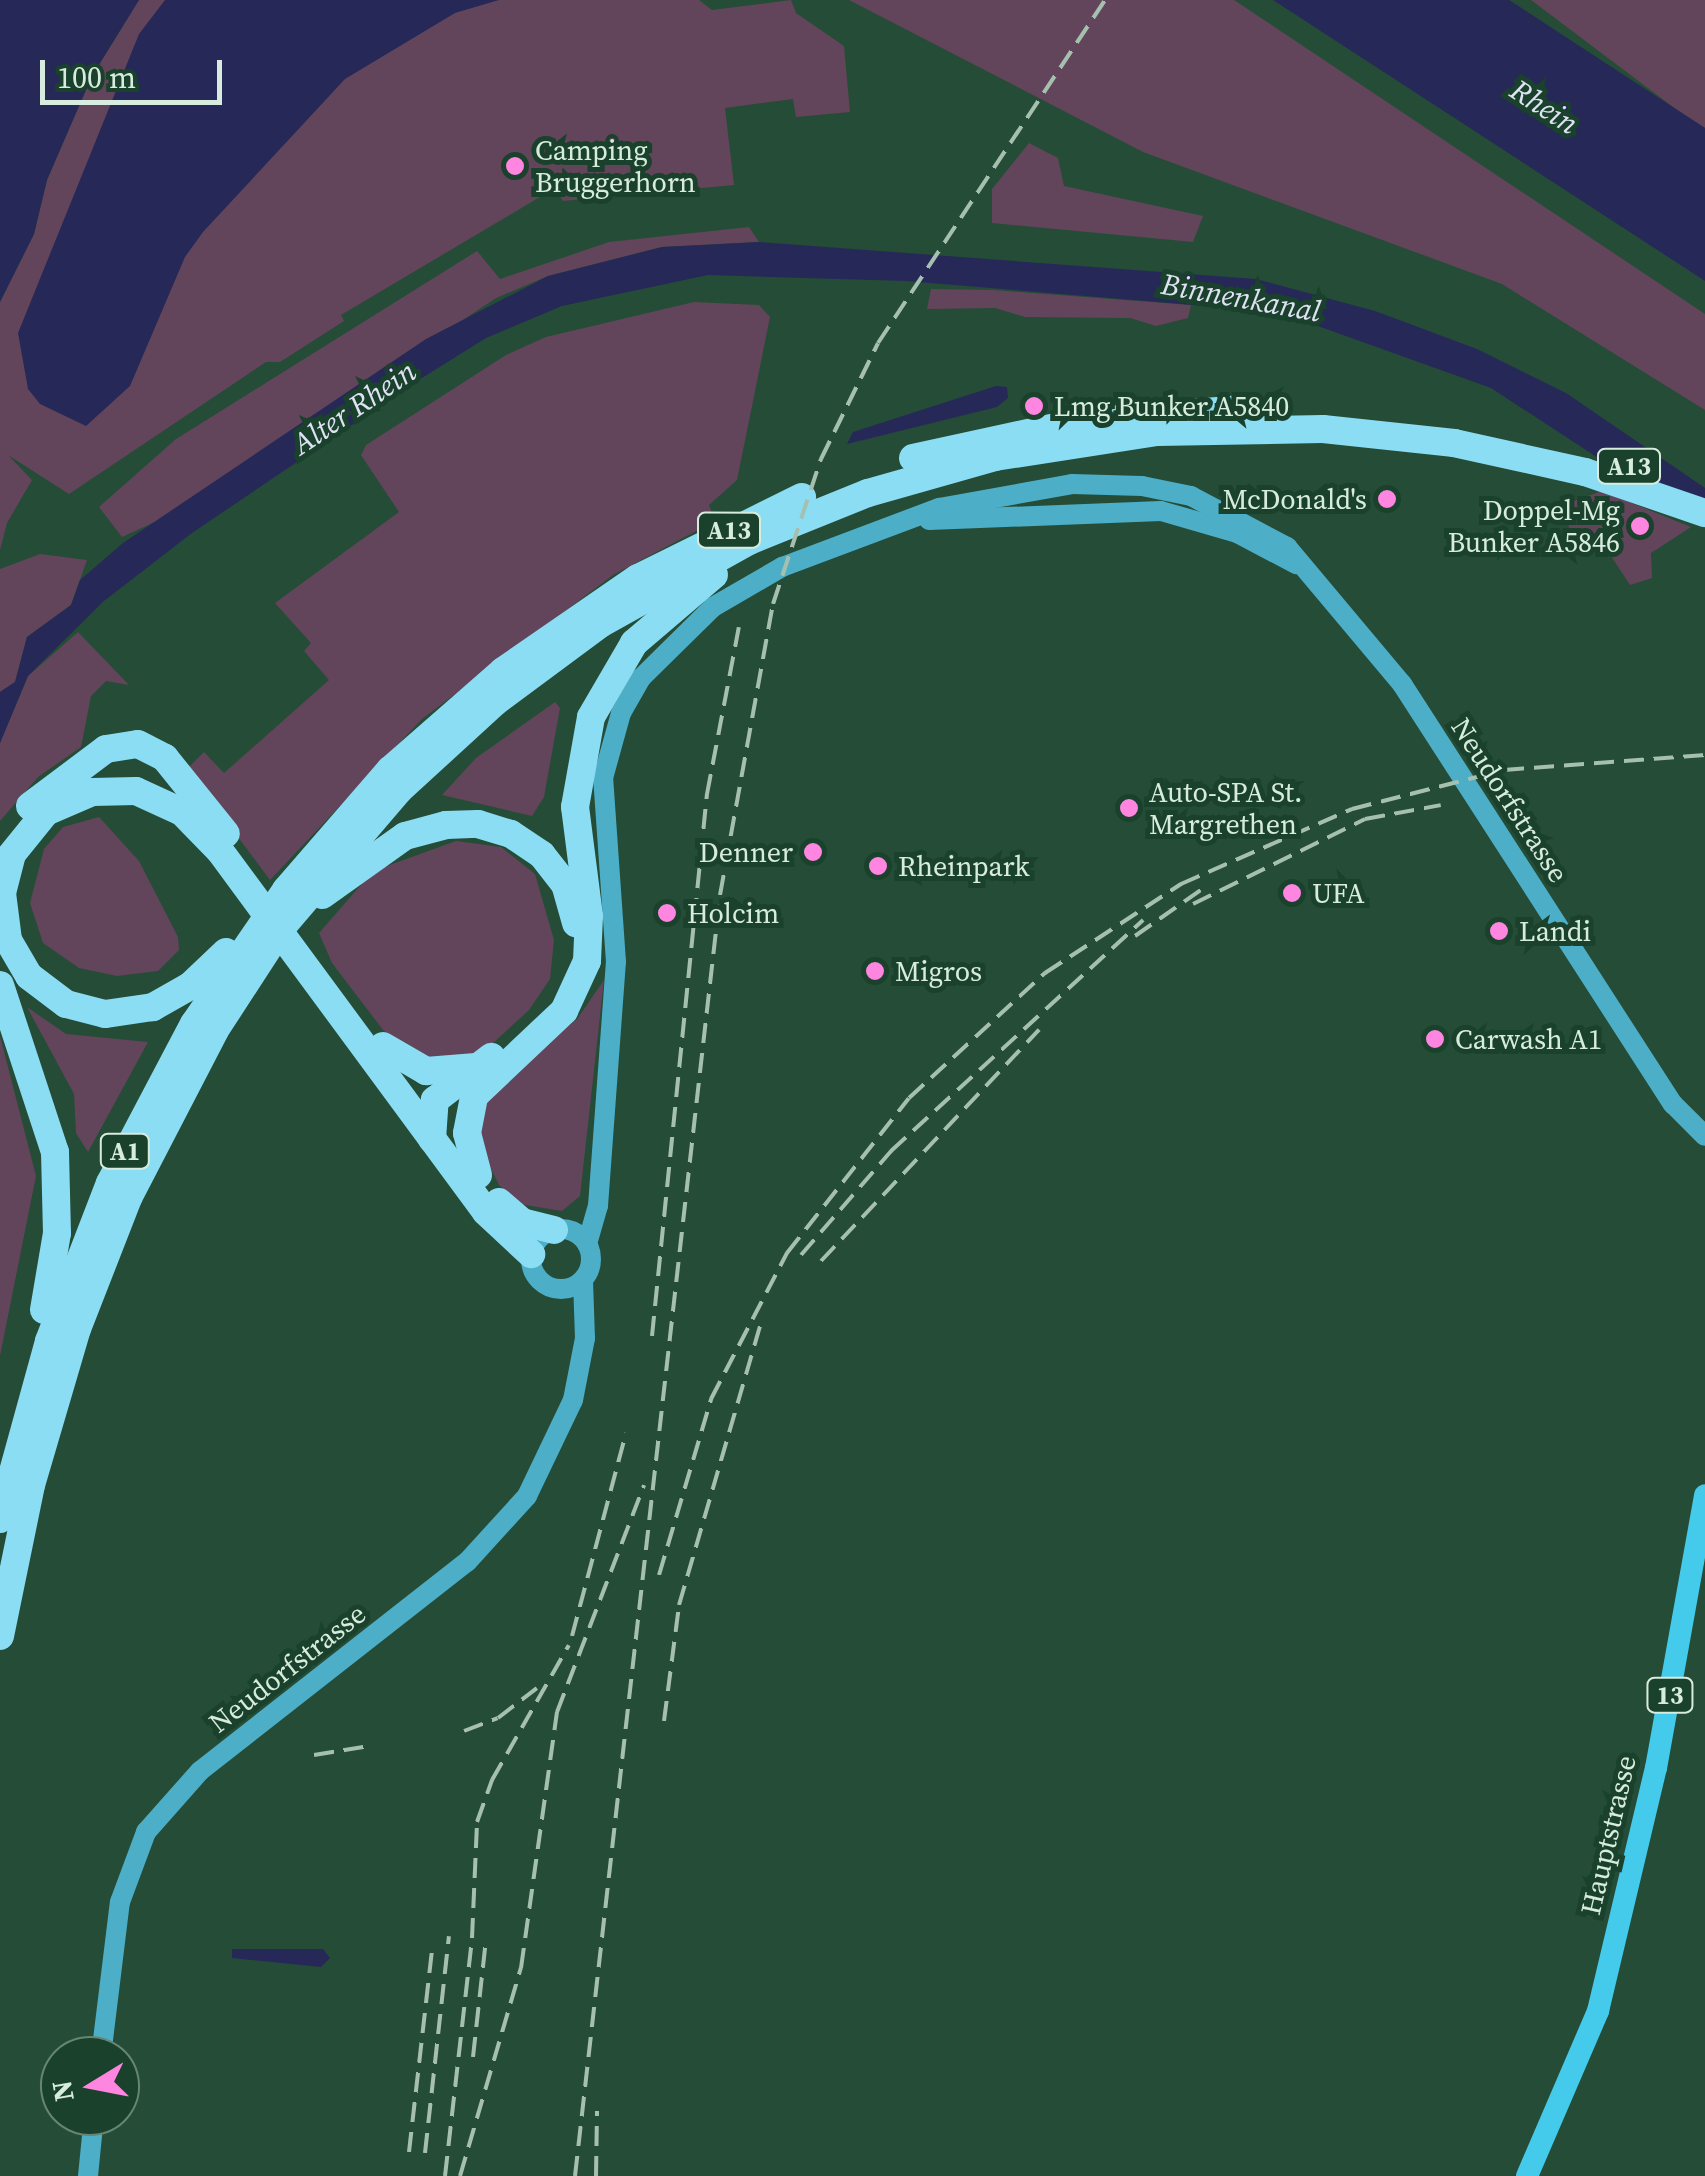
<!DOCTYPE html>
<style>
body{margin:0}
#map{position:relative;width:1705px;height:2176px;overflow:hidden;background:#254c36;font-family:"Source Serif 4",serif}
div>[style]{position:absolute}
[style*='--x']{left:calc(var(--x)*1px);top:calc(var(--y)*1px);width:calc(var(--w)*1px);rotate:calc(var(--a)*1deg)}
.green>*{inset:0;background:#62455a}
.water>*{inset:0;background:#262958}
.secondary>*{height:20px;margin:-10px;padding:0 10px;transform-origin:10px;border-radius:10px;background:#4caec7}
.secondary>.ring{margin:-10px;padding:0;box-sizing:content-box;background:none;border:20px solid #4caec7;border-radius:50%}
.primary>*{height:22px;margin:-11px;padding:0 11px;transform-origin:11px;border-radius:11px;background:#44cbeb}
.highway>*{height:28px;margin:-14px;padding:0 14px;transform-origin:14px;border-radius:14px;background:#8bddf4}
.rail>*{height:4px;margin-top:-2px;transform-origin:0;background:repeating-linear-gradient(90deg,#a6c0af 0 20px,transparent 0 30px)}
.dots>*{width:28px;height:28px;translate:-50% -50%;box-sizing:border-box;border:5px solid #1a412c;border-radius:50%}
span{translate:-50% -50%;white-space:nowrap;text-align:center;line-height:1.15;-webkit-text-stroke:10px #1a412c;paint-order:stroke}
.shield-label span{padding:2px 8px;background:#1a412c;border:2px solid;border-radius:8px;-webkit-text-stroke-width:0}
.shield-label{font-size:25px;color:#d7ecde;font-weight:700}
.poi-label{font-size:28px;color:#d7ecde}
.left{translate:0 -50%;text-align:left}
.right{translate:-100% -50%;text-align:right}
.street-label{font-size:28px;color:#d7ecde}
.water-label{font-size:30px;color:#dfe2f3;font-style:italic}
.north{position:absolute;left:40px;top:2036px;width:100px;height:100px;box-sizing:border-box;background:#1a412c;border:2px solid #668573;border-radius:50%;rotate:260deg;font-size:28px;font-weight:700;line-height:40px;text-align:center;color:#d7ecde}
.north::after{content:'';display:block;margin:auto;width:35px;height:45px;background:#fe86e0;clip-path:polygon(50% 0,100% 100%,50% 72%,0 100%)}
.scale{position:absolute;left:40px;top:60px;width:182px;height:45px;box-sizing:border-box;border:5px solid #d7ecde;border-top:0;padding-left:12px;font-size:30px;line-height:35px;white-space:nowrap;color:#d7ecde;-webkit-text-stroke:8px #1a412c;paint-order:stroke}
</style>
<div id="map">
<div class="green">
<div style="clip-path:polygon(139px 0,699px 0,712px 10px,791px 0,796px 13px,844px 46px,850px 112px,796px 117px,793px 99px,725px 108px,734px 185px,563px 201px,555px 188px,341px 315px,344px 321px,280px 362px,266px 362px,69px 494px,8px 455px,32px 480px,7px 523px,0 550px,0 302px,34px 234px,47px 180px,92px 76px)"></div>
<div style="clip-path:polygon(849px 0,1234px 0,1705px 314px,1705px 410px,1502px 284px,1143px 152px)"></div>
<div style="clip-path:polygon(1531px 0,1705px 0,1705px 128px,1677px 110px)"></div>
<div style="clip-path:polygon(1029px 143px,1058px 158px,1064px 186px,1203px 216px,1193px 242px,992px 223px,992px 189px)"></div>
<div style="clip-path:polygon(749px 227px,759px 242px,662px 247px,548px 276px,496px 298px,170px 515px,122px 537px,99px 507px,176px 439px,477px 251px,500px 279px,609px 242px)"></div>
<div style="clip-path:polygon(931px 289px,993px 290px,1191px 305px,1188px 318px,1156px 326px,1130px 318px,1025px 317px,995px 308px,927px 309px)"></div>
<div style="clip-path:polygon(694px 302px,759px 305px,770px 317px,737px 480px,709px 505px,715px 521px,613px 575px,422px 719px,270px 880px,187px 769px,204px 752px,224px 773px,329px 680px,304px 651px,311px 643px,275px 603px,399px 512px,361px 455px,366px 445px,506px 355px,546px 337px)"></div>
<div style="clip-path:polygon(1602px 491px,1691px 527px,1651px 553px,1652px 578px,1630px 585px,1598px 536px,1569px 538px,1568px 503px)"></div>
<div style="clip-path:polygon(40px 554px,87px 560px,71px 605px,27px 637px,15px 682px,0 692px,0 569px)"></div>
<div style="clip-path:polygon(78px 632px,129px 685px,106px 681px,91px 696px,81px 747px,38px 777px,0 821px,0 743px,28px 676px)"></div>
<div style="clip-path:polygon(555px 702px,560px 708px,544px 797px,532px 816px,442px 795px,476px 758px)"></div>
<div style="clip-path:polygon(99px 817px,139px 861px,178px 937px,179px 950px,158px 971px,117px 976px,79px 968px,43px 943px,30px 903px,44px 849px,63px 827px)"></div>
<div style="clip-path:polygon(456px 841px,501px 847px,535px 874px,554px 940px,550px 979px,529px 1010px,492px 1044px,459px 1060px,420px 1057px,383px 1030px,332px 963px,319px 933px,373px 871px)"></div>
<div style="clip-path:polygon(604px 980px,580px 1196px,562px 1211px,519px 1204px,499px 1185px,481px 1149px,480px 1115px,488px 1093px,577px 1019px)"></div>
<div style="clip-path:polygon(27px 1007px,66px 1034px,148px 1042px,88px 1152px,76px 1133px,74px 1094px)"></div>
<div style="clip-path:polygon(0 1036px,36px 1176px,0 1356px)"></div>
</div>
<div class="water">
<div style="clip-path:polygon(0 0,139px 0,92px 76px,47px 180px,34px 234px,0 302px)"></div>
<div style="clip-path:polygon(165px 0,499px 0,455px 13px,345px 79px,203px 232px,185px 257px,130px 386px,86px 426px,40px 404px,28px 389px,18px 333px,139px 34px)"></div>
<div style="clip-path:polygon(1273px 0,1509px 0,1705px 128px,1705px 281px)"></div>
<div style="clip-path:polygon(759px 242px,1256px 279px,1375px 311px,1477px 349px,1566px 393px,1705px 488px,1705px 528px,1491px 388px,1315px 325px,1242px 309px,906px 281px,708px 275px,562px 306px,486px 338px,414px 383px,192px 533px,104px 601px,28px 676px,0 743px,0 692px,15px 682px,27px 637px,71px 605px,80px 580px,123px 543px,426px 339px,548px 276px,662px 247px)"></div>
<div style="clip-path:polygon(996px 386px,1007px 387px,1008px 398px,997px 407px,847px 444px,853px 432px)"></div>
<div style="clip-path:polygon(232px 1949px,323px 1949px,330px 1958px,321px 1967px,232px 1958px)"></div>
</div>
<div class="secondary">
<div style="--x:929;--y:520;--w:232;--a:-2.2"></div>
<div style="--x:1161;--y:511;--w:79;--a:16.1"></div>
<div style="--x:1237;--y:533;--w:67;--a:27.7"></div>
<div class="ring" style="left:531px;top:1229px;width:40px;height:40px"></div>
<div style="--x:587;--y:1244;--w:40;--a:-74"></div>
<div style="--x:598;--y:1206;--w:245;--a:-85.8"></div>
<div style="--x:616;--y:962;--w:184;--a:-94"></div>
<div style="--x:603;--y:778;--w:67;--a:-74.5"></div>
<div style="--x:621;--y:713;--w:40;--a:-60.3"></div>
<div style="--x:641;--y:678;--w:101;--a:-44.6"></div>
<div style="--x:713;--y:607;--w:80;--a:-30.1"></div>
<div style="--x:782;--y:567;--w:168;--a:-20.6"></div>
<div style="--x:939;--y:508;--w:135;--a:-10.2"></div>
<div style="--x:1072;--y:484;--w:70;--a:1.6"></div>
<div style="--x:1142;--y:486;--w:50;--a:11.5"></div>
<div style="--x:1191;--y:496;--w:109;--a:28"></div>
<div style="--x:1287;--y:547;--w:179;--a:50"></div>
<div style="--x:1402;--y:684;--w:500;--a:57.2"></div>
<div style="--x:1673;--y:1104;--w:45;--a:45"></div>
<div style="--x:101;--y:2056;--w:155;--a:-83"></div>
<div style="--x:120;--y:1902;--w:75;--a:-69.6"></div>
<div style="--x:146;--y:1832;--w:81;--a:-48.5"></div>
<div style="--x:200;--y:1771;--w:339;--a:-38.1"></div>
<div style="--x:467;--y:1562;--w:89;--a:-47.7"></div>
<div style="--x:527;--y:1496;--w:106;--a:-64.4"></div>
<div style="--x:573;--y:1400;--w:63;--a:-79"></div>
<div style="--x:585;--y:1338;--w:58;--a:-92"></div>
<div style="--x:88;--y:2176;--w:60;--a:-84.3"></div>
</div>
<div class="primary">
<div style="--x:1527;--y:2176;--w:180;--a:-66.7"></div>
<div style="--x:1598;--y:2011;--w:250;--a:-76.6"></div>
<div style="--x:1656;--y:1768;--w:277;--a:-79.8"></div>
</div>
<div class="highway">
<div style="--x:913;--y:458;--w:164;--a:-12.3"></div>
<div style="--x:1073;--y:423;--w:169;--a:-4.8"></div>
<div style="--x:30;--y:806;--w:95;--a:-36.9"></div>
<div style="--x:106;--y:749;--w:32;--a:-9"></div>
<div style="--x:138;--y:744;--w:30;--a:27"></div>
<div style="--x:165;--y:758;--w:97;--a:51.2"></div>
<div style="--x:322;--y:895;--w:102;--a:-35.4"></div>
<div style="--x:405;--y:836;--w:42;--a:-15"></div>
<div style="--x:446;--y:825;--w:32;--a:-2"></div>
<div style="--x:478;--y:824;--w:34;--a:17"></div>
<div style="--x:511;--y:834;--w:37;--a:34"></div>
<div style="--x:542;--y:855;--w:37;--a:52"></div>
<div style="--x:565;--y:884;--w:41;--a:74.2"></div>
<div style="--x:226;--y:952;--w:50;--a:136.6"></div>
<div style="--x:190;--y:986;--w:43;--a:150.4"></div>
<div style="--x:153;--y:1007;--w:49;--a:171.7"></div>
<div style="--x:105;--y:1014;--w:40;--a:-165.6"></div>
<div style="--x:66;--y:1004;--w:46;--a:-142.9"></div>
<div style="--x:29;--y:976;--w:42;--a:-120.3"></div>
<div style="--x:8;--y:940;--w:47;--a:-97.3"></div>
<div style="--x:2;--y:893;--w:40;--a:-75.6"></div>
<div style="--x:12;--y:854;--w:54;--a:-51"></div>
<div style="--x:46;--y:812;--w:50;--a:-23.5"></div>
<div style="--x:92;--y:792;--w:44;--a:-1.3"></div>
<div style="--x:136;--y:791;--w:51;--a:24.5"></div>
<div style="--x:182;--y:812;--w:54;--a:45.7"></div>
<div style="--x:220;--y:851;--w:448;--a:53.6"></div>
<div style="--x:486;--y:1212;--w:62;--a:43"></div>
<div style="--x:0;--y:985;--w:176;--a:71.8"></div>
<div style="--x:55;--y:1152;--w:81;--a:88.6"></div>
<div style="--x:57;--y:1233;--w:78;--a:99.6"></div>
<div style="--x:383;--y:1046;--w:50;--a:30.2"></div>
<div style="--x:426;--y:1071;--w:50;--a:-4.6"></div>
<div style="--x:432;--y:1139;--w:39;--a:-86"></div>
<div style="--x:435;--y:1100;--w:71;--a:-37.5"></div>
<div style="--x:478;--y:1175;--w:43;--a:-104.7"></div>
<div style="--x:467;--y:1133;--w:38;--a:-79"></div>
<div style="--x:474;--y:1096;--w:124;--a:-43.4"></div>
<div style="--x:564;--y:1011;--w:55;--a:-65.3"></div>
<div style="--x:587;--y:961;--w:45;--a:-87.5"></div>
<div style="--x:589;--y:916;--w:110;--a:-97.3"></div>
<div style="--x:575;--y:807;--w:91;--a:-79.9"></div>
<div style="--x:591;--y:717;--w:86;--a:-59.8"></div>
<div style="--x:634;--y:643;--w:105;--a:-40.4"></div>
<div style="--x:499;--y:1202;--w:30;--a:41"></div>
<div style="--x:522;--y:1222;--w:33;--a:14"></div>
<div style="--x:0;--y:1519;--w:185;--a:-74.6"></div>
<div style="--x:49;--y:1341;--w:169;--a:-68.9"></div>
<div style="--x:110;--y:1183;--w:180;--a:-62.2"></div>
<div style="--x:194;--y:1024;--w:163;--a:-55.5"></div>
<div style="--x:286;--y:890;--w:159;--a:-49.1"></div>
<div style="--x:390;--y:770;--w:150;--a:-41.2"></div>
<div style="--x:503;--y:671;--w:164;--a:-34.6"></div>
<div style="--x:638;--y:578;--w:183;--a:-26.3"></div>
<div style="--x:0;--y:1636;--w:154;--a:-78.4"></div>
<div style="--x:31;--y:1485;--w:163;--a:-73.6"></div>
<div style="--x:77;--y:1329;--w:141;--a:-68.7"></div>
<div style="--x:128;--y:1198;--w:189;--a:-62.6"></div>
<div style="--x:215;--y:1030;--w:123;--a:-57"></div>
<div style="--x:282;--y:927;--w:180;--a:-49.5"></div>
<div style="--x:399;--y:790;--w:130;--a:-42.5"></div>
<div style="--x:495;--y:702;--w:131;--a:-36.6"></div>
<div style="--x:600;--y:624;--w:171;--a:-29.1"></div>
<div style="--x:749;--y:541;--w:128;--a:-22"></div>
<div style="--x:868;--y:493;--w:132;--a:-15.8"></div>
<div style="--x:995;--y:457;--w:164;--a:-8.8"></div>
<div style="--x:1157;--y:432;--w:166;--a:-1"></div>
<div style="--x:1323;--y:429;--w:132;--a:6.1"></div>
<div style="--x:1454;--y:443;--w:134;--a:12.5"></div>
<div style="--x:1585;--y:472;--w:127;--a:18.9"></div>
</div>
<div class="rail">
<div style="--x:1193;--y:904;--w:192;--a:-26.3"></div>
<div style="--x:1365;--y:819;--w:77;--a:-10.4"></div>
<div style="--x:1135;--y:936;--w:80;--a:-34.9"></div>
<div style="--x:801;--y:1255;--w:138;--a:-49.1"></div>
<div style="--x:891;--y:1151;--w:342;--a:-42.5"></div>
<div style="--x:821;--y:1261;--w:318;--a:-46.7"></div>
<div style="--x:652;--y:1336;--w:545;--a:-84.21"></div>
<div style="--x:707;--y:794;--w:170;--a:-79.2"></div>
<div style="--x:659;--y:1575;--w:184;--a:-73.5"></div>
<div style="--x:711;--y:1399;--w:165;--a:-62.5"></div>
<div style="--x:787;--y:1253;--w:197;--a:-51.8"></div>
<div style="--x:909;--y:1098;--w:185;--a:-42.6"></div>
<div style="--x:1045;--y:973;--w:163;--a:-33.2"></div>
<div style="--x:1181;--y:884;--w:187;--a:-23.7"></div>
<div style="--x:1352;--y:809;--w:157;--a:-14.4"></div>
<div style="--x:1504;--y:770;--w:202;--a:-4.3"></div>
<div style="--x:572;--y:1636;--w:210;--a:-75.1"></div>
<div style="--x:664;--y:1721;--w:117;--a:-82.6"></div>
<div style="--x:679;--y:1605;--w:297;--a:-73.8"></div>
<div style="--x:464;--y:1731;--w:36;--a:-21"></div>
<div style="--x:498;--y:1718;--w:49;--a:-37.6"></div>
<div style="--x:314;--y:1755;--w:56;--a:-9.3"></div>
<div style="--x:473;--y:2057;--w:118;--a:-83.7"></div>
<div style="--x:409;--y:2152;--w:202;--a:-83.5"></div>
<div style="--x:425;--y:2153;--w:218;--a:-83.7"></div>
<div style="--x:445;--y:2176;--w:240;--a:-83.5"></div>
<div style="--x:472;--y:1938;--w:116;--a:-87.5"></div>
<div style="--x:477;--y:1822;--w:45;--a:-70.3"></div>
<div style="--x:492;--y:1780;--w:155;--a:-60.3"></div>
<div style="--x:460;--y:2176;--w:217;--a:-73.7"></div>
<div style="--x:521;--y:1968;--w:259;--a:-82"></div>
<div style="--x:557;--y:1712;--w:243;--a:-69"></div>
<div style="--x:575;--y:2176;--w:1289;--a:-83.54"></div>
<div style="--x:720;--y:895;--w:296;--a:-79.7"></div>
<div style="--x:773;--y:604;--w:153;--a:-71.7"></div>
<div style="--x:821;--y:459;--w:129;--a:-63.8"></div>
<div style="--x:878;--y:343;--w:411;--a:-56.5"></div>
<div style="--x:596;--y:2176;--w:65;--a:-89.1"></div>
</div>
<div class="dots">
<div style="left:515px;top:166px;background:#fe86e0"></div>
<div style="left:1034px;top:406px;background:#fe86e0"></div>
<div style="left:1387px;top:499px;background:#fe86e0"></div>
<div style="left:1640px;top:526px;background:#fe86e0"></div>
<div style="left:1129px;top:808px;background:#fe86e0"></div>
<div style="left:813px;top:852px;background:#fe86e0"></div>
<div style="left:878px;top:866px;background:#fe86e0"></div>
<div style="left:1292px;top:893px;background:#fe86e0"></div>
<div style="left:667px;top:913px;background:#fe86e0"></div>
<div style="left:1499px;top:931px;background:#fe86e0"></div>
<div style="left:875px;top:971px;background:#fe86e0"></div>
<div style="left:1435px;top:1039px;background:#fe86e0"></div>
</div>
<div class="shield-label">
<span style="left:1629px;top:466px">A13</span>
<span style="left:729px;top:530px">A13</span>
<span style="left:125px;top:1151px">A1</span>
<span style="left:1670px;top:1695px">13</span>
</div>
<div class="poi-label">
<span class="left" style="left:535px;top:166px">Camping<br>Bruggerhorn</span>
<span class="left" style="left:1054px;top:406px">Lmg Bunker A5840</span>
<span class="right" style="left:1367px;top:499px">McDonald's</span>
<span class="right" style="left:1620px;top:526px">Doppel-Mg<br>Bunker A5846</span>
<span class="left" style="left:1149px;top:808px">Auto-SPA St.<br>Margrethen</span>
<span class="right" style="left:793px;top:852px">Denner</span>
<span class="left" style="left:898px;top:866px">Rheinpark</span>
<span class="left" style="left:1312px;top:893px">UFA</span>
<span class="left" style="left:687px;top:913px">Holcim</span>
<span class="left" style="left:1519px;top:931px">Landi</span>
<span class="left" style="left:895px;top:971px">Migros</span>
<span class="left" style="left:1455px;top:1039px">Carwash A1</span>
</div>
<div class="street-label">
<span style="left:1510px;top:800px;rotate:57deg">Neudorfstrasse</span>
<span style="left:287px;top:1668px;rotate:-38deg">Neudorfstrasse</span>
<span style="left:1608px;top:1835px;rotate:-77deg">Hauptstrasse</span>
</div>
<div class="water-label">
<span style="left:1544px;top:107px;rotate:33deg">Rhein</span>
<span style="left:1241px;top:298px;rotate:10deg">Binnenkanal</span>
<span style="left:354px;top:408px;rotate:-34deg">Alter Rhein</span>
</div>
<div class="north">N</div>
<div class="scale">100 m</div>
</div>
